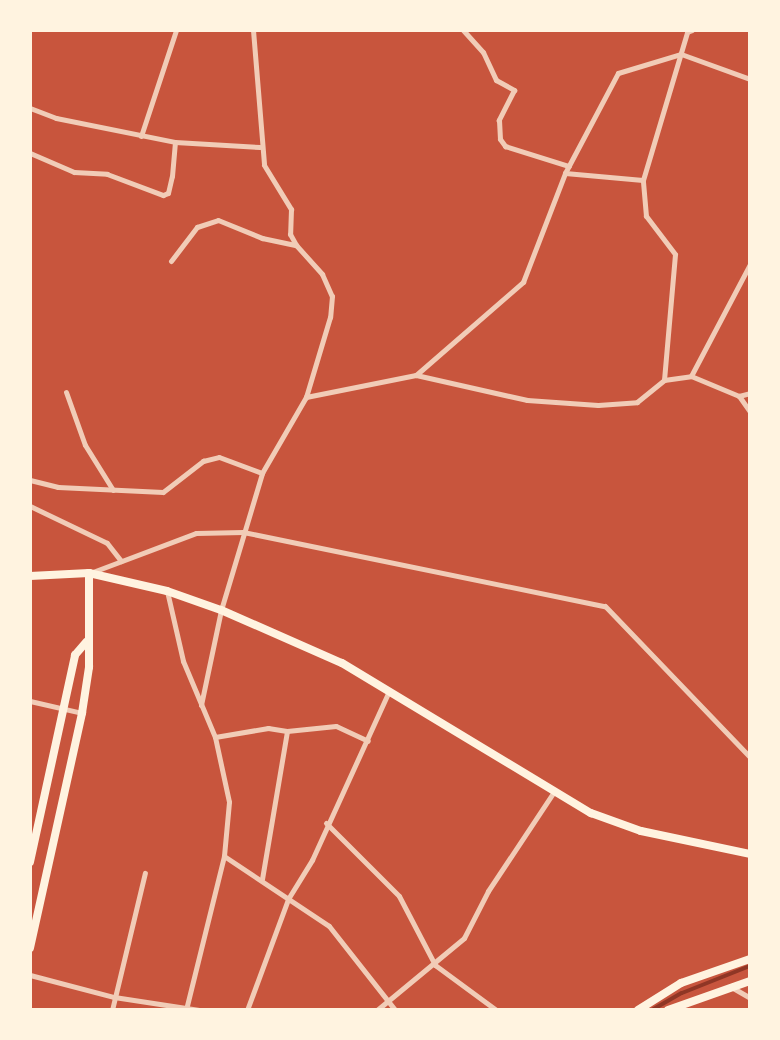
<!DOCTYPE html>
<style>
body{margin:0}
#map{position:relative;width:780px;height:1040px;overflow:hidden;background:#c8553d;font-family:"Roboto Condensed",sans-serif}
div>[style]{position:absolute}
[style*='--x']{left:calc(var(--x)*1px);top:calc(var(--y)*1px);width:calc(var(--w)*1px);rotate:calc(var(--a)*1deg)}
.stream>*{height:4px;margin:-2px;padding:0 2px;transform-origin:2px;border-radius:2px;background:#8f3625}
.minor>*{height:5px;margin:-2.5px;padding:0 2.5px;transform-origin:2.5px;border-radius:2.5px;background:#f1ccb7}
.secondary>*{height:8px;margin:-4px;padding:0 4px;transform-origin:4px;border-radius:4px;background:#fff3e0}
span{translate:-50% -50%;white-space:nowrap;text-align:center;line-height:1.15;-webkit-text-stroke:6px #fff3e0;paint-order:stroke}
.frame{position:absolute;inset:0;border:32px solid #fff3e0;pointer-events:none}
</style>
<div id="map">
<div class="stream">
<div style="--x:652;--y:1010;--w:34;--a:-30"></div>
<div style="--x:682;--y:993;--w:73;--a:-21.7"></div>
</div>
<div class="minor">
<div style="--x:253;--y:30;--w:135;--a:85.3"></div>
<div style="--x:264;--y:165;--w:52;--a:58.5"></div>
<div style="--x:291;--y:209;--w:25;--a:92"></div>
<div style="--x:290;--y:234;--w:13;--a:61"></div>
<div style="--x:296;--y:245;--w:39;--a:48"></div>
<div style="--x:322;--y:274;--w:24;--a:66"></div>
<div style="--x:332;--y:296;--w:21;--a:95"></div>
<div style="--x:330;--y:317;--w:84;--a:106.7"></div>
<div style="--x:463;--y:30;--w:30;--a:48"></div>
<div style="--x:483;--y:52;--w:31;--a:65"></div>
<div style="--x:496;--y:80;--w:21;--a:29"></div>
<div style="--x:514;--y:90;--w:34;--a:117"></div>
<div style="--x:499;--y:120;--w:19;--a:87"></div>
<div style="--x:500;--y:139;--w:9;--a:54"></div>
<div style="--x:505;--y:146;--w:67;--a:17.4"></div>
<div style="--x:30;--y:108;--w:28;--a:21"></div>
<div style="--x:56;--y:118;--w:121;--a:11.4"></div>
<div style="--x:175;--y:142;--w:85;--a:3.4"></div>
<div style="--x:141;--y:136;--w:112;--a:-71.7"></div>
<div style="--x:30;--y:153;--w:48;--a:23.4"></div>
<div style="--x:74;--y:172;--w:33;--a:3"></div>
<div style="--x:107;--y:174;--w:60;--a:20.6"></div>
<div style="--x:163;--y:195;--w:5;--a:-22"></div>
<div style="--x:168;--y:193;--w:17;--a:-77"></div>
<div style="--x:172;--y:176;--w:34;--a:-85"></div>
<div style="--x:565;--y:173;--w:78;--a:5.1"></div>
<div style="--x:171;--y:261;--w:43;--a:-52.6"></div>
<div style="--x:197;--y:227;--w:22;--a:-18"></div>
<div style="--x:218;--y:220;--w:48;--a:22.2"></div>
<div style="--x:262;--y:238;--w:35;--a:12"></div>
<div style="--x:416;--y:375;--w:114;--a:12.7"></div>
<div style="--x:527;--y:400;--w:71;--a:4"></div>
<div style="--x:598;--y:405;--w:39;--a:-4"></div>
<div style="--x:637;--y:402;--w:35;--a:-39"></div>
<div style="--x:664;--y:380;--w:27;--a:-8"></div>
<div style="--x:691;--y:376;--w:127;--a:-62.2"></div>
<div style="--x:691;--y:376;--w:52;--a:22.6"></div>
<div style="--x:739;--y:396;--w:11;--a:-15"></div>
<div style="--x:664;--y:380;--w:126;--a:-85"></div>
<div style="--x:675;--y:254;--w:48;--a:-127.3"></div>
<div style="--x:646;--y:216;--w:36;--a:-95"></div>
<div style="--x:643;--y:180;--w:154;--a:-73.4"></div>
<div style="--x:687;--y:32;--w:5;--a:-22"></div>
<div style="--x:66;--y:392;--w:56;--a:70.3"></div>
<div style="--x:85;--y:445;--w:53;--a:58.1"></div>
<div style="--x:739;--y:396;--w:19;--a:55"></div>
<div style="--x:30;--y:480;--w:29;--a:14"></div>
<div style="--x:58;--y:487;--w:105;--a:2.7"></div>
<div style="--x:163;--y:492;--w:51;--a:-37.8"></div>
<div style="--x:203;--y:461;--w:16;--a:-14"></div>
<div style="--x:219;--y:457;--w:46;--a:20.4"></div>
<div style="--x:30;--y:506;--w:85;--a:25.7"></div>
<div style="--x:107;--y:543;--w:23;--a:52"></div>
<div style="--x:90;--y:573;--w:113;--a:-20.7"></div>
<div style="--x:196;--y:533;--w:47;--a:-1.2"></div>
<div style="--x:243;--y:532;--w:369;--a:11.6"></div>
<div style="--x:605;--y:606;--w:209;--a:46.2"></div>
<div style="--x:167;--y:591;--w:72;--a:77.1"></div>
<div style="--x:183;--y:661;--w:82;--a:67.2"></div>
<div style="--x:215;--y:737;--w:66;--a:77.8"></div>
<div style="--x:229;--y:802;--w:54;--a:95.3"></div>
<div style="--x:224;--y:856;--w:159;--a:103.9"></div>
<div style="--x:30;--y:701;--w:53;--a:13"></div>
<div style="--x:201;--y:705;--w:97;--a:-78.1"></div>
<div style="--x:221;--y:610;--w:143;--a:-73.3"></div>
<div style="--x:262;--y:473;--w:88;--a:-59.9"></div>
<div style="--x:306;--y:397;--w:112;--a:-11.3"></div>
<div style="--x:416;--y:375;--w:142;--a:-41"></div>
<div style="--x:523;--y:282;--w:117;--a:-68.9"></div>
<div style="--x:565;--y:173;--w:113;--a:-62.1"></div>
<div style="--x:618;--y:73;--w:66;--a:-16.8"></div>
<div style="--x:681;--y:54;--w:73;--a:19.9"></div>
<div style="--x:215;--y:737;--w:54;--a:-9.6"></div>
<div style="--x:268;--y:728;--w:19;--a:9"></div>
<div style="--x:287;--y:731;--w:49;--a:-5.8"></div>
<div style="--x:336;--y:726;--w:35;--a:25"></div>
<div style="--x:326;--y:823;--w:103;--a:45"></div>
<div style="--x:399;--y:896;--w:78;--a:62.4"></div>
<div style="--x:435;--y:965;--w:76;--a:36.4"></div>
<div style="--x:224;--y:856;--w:126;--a:33.7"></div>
<div style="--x:329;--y:926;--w:107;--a:51.8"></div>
<div style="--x:262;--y:879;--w:150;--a:-80.4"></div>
<div style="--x:30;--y:975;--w:87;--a:14.7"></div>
<div style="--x:114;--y:997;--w:86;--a:8.7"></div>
<div style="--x:733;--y:988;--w:20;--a:30"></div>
<div style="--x:112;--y:1010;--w:141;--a:-76.5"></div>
<div style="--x:247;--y:1010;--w:118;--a:-69.7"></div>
<div style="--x:288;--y:899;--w:46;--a:-58.4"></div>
<div style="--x:312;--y:860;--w:186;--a:-65.5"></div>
<div style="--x:377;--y:1010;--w:113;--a:-39.6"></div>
<div style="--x:464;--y:938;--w:53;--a:-62.9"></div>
<div style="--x:488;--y:891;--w:121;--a:-56.4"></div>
</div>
<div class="secondary">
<div style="--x:30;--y:576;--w:59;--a:-2.9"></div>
<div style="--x:89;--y:573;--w:80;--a:13"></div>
<div style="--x:167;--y:591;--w:57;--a:19.4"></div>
<div style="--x:221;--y:610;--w:132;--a:23.7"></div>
<div style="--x:342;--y:663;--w:291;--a:31.1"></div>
<div style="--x:591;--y:813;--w:53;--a:19.8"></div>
<div style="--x:641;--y:831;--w:111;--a:11.9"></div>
<div style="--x:30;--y:862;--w:212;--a:-77.7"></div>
<div style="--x:75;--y:655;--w:18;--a:-49"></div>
<div style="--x:30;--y:948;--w:241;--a:-77.5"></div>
<div style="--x:82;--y:713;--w:47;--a:-81.3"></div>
<div style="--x:89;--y:667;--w:94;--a:-90"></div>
<div style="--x:638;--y:1010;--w:51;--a:-32.1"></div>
<div style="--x:681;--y:983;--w:73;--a:-19.2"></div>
<div style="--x:668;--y:1010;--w:87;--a:-19.5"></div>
</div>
<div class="frame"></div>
</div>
